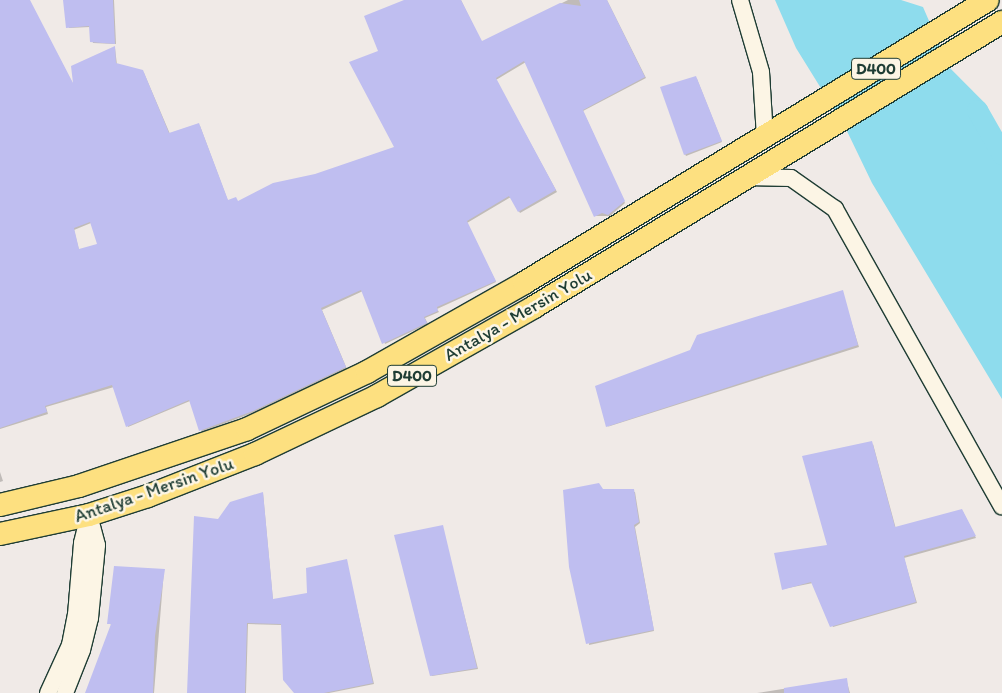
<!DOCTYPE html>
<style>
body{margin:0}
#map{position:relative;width:1002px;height:693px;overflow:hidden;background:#f0eae7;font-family:Itim,sans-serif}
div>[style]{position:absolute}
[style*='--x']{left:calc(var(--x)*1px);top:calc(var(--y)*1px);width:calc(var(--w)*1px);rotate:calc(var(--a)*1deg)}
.water>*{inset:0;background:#8edced}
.shadow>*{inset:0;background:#0003}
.river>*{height:21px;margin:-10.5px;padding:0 10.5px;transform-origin:10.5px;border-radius:10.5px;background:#8edced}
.building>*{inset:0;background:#bfbef0}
.roads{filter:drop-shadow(1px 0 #1f3d34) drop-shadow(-1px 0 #1f3d34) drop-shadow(0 1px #1f3d34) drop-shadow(0 -1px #1f3d34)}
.minor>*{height:16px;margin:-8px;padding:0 8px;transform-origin:8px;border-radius:8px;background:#fcf5e5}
.highway>*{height:22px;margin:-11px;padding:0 11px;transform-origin:11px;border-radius:11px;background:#fde080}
span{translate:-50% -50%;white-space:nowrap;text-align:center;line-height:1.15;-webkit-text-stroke:5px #fcf5e5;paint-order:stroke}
.shield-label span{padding:1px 4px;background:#fcf5e5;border:1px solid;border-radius:4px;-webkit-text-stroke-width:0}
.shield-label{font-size:16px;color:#1f3d34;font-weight:700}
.street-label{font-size:18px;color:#1f3d34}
</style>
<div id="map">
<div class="water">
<div style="clip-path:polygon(775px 0,901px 0,923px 7px,959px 90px,1002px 138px,1002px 399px,872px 183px,845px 127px,796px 48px)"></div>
</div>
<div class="shadow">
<div style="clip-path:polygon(evenodd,0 0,29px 0,74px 86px,115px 48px,117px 65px,144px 73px,170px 134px,200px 126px,228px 201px,238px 202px,396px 147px,379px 52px,408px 0,461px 0,482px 43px,568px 0,607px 0,646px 78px,583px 111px,625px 203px,610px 216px,595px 216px,526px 62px,496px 80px,557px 192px,520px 213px,511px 197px,467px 223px,496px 282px,437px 309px,439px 312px,425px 318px,428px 324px,385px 344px,363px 291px,322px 310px,347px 369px,255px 412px,202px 432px,190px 401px,128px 427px,114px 387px,46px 407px,48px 414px,0 429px,0 0,91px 223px,99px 244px,79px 250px,74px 230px,91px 223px)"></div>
<div style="clip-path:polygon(64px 0,114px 0,116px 44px,93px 43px,90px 27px,69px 28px)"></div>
<div style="clip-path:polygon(697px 79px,722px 142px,686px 156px,685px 154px)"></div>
<div style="clip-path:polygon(842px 292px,859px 347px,607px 427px)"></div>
<div style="clip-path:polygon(873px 444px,896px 529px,963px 512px,976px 538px,904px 558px,917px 603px,833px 627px,813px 583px,783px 589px,828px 546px)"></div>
<div style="clip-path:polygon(0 472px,3px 481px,0 482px)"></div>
<div style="clip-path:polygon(603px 490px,635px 492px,640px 523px,635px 527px,654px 631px,589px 645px)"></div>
<div style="clip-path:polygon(263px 493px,273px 600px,309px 594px,346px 560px,374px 684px,329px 693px,296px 693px,282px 625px,248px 624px,246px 693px,189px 693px,218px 520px)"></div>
<div style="clip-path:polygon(442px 527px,478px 669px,432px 676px,431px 675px)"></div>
<div style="clip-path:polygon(164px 570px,154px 693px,87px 693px,112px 625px,108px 623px)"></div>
<div style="clip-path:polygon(846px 679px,850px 693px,757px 693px)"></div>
</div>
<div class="river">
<div style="--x:937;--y:70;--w:57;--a:45"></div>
<div style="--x:977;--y:110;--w:51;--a:60.4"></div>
</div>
<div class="building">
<div style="clip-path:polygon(evenodd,0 0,30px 0,73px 83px,71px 66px,115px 46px,116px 63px,143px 70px,169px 133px,199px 123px,228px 200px,236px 197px,238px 201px,273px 183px,315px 174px,394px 147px,349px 62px,378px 51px,364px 16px,404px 0,461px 0,482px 41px,560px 3px,581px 6px,579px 0,607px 0,645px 77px,583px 110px,625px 201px,608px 215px,602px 213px,594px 217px,524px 61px,496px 78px,556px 190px,518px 212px,509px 196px,467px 221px,496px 281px,437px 307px,438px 311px,424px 317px,427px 323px,382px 344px,361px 290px,321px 308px,346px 367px,253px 411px,199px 431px,189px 400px,126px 427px,112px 385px,45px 406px,47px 412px,0 428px,0 0,90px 222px,97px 244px,79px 249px,74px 228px,90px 222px)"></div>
<div style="clip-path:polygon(63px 0,113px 0,115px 44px,90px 42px,89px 26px,66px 28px)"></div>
<div style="clip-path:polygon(696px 76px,722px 141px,684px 155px,660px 87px)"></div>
<div style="clip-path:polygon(843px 290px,858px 345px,606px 427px,595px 386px,690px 350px,697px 335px)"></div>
<div style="clip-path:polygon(872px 441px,895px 527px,962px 509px,976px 536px,904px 556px,916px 602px,830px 627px,811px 582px,782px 590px,774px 553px,827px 545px,802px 456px)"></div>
<div style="clip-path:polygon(599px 483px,603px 489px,634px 489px,639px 522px,634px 525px,654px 630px,586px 644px,569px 567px,563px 490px)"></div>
<div style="clip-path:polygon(263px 492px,273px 599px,307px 593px,306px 568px,347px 559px,373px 683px,324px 693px,294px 693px,283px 680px,281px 624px,247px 623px,245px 693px,187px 693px,194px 516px,218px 519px,230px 502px)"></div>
<div style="clip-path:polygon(443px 525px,477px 668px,430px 676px,394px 535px)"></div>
<div style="clip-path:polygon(114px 566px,165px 569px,155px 636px,153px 693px,85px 693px,111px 624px,107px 624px)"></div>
<div style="clip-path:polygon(847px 678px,849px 693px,784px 693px,784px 688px)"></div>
</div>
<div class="roads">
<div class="minor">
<div style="--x:740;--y:0;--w:75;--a:73.7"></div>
<div style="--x:761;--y:72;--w:65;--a:86.5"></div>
<div style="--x:746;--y:177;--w:45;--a:1.3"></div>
<div style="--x:791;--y:178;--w:54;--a:35.2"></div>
<div style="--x:835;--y:209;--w:341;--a:60.7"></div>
<div style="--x:48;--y:693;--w:53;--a:-65.4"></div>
<div style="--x:70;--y:645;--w:31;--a:-79"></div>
<div style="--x:76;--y:615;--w:72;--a:-85.2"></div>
<div style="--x:82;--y:543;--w:29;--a:-76"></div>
<div style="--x:65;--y:693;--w:46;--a:-68.4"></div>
<div style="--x:82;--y:650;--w:33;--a:-76"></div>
<div style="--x:90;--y:618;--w:73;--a:-84.5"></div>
<div style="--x:97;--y:545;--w:30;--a:-105"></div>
</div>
<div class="highway">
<div style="--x:0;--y:505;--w:81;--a:-13.5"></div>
<div style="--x:79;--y:486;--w:177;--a:-18.7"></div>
<div style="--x:247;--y:429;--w:133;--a:-25.4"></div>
<div style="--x:367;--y:372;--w:180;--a:-29.5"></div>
<div style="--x:524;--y:283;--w:543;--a:-31.38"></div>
<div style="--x:0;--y:534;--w:91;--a:-12.1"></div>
<div style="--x:89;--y:515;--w:62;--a:-17.9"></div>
<div style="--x:148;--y:496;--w:115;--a:-21.4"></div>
<div style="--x:255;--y:454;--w:135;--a:-25.4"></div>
<div style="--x:377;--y:396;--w:180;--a:-29.5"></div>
<div style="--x:534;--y:307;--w:548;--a:-31.34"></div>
</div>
</div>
<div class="shield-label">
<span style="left:876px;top:69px">D400</span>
<span style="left:412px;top:376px">D400</span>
</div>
<div class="street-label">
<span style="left:518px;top:315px;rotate:-30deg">Antalya - Mersin Yolu</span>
<span style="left:154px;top:490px;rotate:-19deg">Antalya - Mersin Yolu</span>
</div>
</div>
